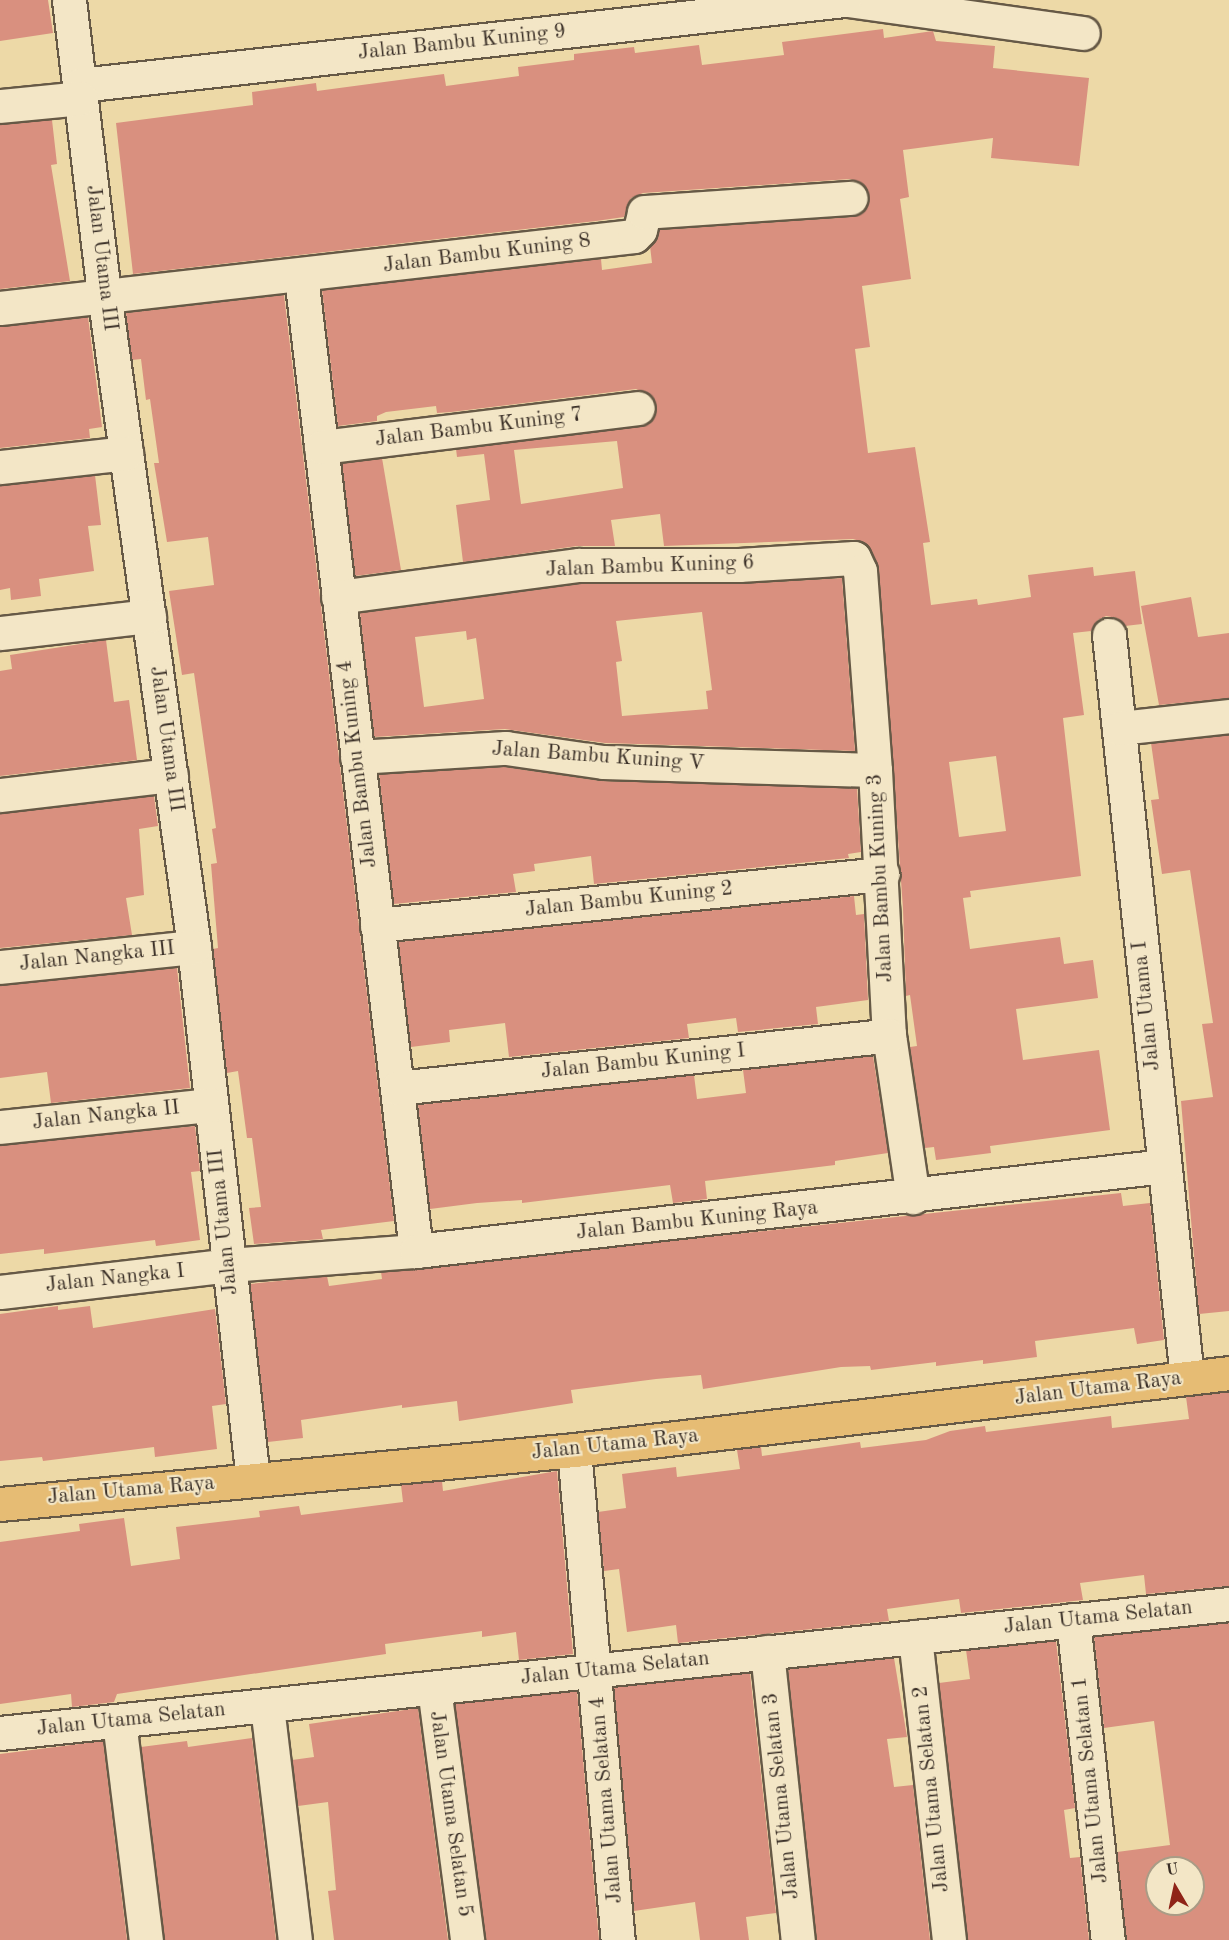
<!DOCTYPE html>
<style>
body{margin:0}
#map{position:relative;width:1229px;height:1940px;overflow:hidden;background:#edd9a7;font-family:"Old Standard TT",serif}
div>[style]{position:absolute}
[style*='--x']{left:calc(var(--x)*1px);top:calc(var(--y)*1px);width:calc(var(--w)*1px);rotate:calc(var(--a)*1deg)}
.building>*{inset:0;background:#d9907f}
.roads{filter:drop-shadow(2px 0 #665946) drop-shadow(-2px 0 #665946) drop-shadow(0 2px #665946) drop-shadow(0 -2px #665946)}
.minor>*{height:33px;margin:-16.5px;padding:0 16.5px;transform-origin:16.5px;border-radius:16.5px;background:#f3e6c6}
.major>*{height:33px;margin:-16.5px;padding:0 16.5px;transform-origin:16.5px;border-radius:16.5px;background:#e6bc74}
span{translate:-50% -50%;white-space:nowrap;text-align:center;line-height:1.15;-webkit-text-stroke:4.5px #f3e6c6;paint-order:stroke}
.street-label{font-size:21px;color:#392e26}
.north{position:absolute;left:1145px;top:1856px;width:60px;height:60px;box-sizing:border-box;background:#f3e6c6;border:2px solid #a99c86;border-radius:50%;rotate:351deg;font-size:16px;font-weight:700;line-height:24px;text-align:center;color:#392e26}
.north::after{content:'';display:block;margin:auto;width:21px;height:27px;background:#8f2418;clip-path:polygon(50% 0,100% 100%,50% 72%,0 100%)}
</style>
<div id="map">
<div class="building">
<div style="clip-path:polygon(0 0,48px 0,53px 33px,0 41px)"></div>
<div style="clip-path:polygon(evenodd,883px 29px,884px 38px,933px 31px,936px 41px,995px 46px,993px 68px,1089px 78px,1079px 166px,991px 158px,993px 138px,903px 150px,909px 197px,900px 199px,911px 279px,862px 286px,870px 347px,855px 349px,868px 453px,915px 447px,930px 542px,923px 543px,931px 605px,977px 599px,978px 605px,1031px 597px,1028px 575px,1093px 567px,1094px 576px,1135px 571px,1142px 624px,1125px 626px,1117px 618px,1106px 616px,1098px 620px,1091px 631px,1073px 633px,1084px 715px,1063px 718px,1081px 876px,970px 891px,971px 897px,963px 898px,970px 949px,1060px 937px,1064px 964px,1093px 960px,1098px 998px,1016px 1009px,1023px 1060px,1099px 1050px,1110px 1130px,990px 1146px,991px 1153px,936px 1160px,934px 1147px,925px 1148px,910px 1047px,917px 1046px,910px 995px,906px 996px,903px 909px,879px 570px,871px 550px,863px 542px,853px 539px,664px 546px,660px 514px,611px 520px,615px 546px,577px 546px,463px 562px,456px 505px,490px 500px,484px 454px,457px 457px,456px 449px,641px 426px,655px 415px,653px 397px,636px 389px,451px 412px,437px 413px,436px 406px,386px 412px,377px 416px,377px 421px,338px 426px,322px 290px,601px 259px,602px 270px,652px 263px,650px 246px,659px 230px,852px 217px,868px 206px,866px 187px,850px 179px,643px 193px,631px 198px,624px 217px,596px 221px,133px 274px,116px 123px,253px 105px,252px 92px,316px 83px,317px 91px,444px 74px,446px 86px,519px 76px,518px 67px,574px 60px,574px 54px,634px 47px,635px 53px,699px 45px,702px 65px,784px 55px,782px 42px,883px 29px,617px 441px,623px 488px,521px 504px,514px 450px,617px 441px,883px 29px,996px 756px,1006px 831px,959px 837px,949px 762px,996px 756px)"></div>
<div style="clip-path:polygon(52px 120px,57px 164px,51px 165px,70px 281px,0 289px,0 124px)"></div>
<div style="clip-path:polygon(284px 295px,394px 1221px,321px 1230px,323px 1239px,254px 1244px,249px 1208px,261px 1207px,252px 1138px,247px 1138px,238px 1071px,227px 1073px,213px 949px,218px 948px,211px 864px,217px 863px,212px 829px,216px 828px,194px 673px,182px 675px,169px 591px,214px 585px,208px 537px,167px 542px,154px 463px,159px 463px,150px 399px,146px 400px,141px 359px,132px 360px,126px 313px)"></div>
<div style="clip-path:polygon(88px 317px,102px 427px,89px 429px,90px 438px,0 448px,0 326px)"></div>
<div style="clip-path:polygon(382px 458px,401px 570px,355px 576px,342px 463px)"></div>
<div style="clip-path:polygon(95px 475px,101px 525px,88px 526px,94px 571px,39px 579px,41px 596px,11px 600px,10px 588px,0 590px,0 485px)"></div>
<div style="clip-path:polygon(evenodd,842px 578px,855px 751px,605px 743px,505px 729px,374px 737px,360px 613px,580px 584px,739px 584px,842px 578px,702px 612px,712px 690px,706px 691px,708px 709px,622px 716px,616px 662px,622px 661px,616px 621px,702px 612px,842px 578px,466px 631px,467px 640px,476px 638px,484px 699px,424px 707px,415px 637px,466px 631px)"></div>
<div style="clip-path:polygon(1191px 597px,1198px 637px,1229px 633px,1229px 698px,1159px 705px,1141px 606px)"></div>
<div style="clip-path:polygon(106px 640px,114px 702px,129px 700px,137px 760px,0 776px,0 671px,12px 669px,10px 655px)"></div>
<div style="clip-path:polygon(1229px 735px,1229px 1311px,1199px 1314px,1181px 1101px,1213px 1097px,1202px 1024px,1213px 1023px,1190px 870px,1162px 874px,1151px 800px,1159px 799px,1151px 743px)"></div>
<div style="clip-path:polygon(505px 767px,602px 781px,857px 788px,861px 852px,848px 854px,849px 858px,594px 884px,591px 856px,534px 864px,535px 871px,513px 874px,516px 892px,394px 904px,379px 774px)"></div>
<div style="clip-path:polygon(154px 796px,158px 826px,139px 829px,144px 895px,126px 898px,132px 935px,0 948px,0 813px)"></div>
<div style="clip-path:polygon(854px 896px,856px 915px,864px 914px,868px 1000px,816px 1007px,818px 1024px,738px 1032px,736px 1018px,687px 1024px,689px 1038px,509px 1057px,505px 1023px,449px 1030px,450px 1042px,411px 1047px,398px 942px)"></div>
<div style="clip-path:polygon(177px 968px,190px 1088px,51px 1103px,47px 1072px,0 1078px,0 985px)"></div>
<div style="clip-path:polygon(873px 1056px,888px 1153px,835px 1161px,835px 1165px,705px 1181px,707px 1199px,673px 1203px,670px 1185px,522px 1203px,522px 1200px,477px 1203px,430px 1209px,418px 1105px,694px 1075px,697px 1099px,746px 1093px,743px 1070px)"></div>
<div style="clip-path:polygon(195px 1126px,200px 1171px,191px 1172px,200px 1240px,156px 1246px,155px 1240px,44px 1254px,44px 1249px,0 1254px,0 1145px)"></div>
<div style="clip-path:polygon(1121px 1193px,1123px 1206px,1150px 1203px,1164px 1340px,1137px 1344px,1134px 1328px,1035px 1341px,1037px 1357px,983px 1364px,983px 1360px,936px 1366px,936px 1362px,871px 1370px,870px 1366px,841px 1367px,703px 1389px,701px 1375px,656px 1379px,571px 1390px,573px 1403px,459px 1421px,457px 1401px,402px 1408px,402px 1405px,301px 1420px,303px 1438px,268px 1442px,250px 1284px,327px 1276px,329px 1286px,382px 1279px,381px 1272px)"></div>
<div style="clip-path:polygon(58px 1306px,58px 1310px,90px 1306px,93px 1328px,215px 1309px,226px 1404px,212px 1406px,217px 1449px,155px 1457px,154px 1447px,43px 1461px,42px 1457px,0 1461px,0 1314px)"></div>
<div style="clip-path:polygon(1229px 1392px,1229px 1586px,1146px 1594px,1144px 1575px,1080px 1583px,1083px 1600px,961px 1613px,959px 1599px,887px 1609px,889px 1621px,678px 1643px,676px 1625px,627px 1632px,619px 1569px,604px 1571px,598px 1512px,626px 1508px,622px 1474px,676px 1467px,677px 1477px,740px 1469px,737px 1450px,761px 1447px,762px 1456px,860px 1442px,861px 1448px,926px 1440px,950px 1431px,985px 1426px,986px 1432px,1111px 1416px,1112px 1428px,1189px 1419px,1186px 1397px)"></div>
<div style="clip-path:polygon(557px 1471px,573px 1654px,519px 1660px,516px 1632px,482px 1637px,482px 1631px,385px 1644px,386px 1654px,117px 1694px,114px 1702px,72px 1707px,71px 1694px,0 1704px,0 1542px,80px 1531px,79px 1524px,124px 1518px,131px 1566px,180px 1559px,176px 1527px,260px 1517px,259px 1511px,299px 1506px,301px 1515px,403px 1502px,401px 1485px,442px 1481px,443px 1491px)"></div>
<div style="clip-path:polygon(evenodd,1229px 1623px,1229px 1940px,1126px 1940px,1117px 1852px,1170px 1845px,1154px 1721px,1104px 1728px,1094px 1637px,1229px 1623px,1157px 1868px,1193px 1868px,1193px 1904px,1157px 1904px,1157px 1868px)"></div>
<div style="clip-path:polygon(1056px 1641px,1075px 1808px,1064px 1810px,1070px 1858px,1080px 1857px,1089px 1940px,967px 1940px,939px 1683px,970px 1679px,966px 1650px)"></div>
<div style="clip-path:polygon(894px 1658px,907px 1737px,887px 1739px,894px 1787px,913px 1785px,930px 1940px,816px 1940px,788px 1669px)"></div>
<div style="clip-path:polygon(750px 1673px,776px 1913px,746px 1917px,749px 1940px,700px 1940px,695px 1902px,634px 1911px,614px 1687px)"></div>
<div style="clip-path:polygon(577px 1691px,599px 1940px,485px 1940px,455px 1704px)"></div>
<div style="clip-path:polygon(418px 1708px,448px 1940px,334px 1940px,328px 1891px,336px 1890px,328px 1802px,298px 1806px,292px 1760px,314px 1757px,309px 1724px)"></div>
<div style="clip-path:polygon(252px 1738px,276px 1940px,164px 1940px,141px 1747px,187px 1741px,188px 1747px)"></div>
<div style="clip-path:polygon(103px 1741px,127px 1940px,0 1940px,0 1754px)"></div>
</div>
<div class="roads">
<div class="minor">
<div style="--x:69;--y:0;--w:295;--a:83.2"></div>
<div style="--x:104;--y:293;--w:660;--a:82.16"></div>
<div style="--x:194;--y:947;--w:536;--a:83.68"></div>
<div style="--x:848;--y:0;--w:237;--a:8"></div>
<div style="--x:80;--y:85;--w:769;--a:-6.35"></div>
<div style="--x:0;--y:106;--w:81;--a:-5.6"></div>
<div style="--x:301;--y:276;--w:982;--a:83.27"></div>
<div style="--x:0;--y:308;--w:638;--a:-6.48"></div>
<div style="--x:634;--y:236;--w:8;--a:-45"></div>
<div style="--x:640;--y:230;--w:18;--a:-77"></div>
<div style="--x:644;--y:212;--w:207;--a:-3.9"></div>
<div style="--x:321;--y:447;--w:319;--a:-7"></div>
<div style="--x:0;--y:467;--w:127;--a:-6.3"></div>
<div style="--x:338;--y:597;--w:243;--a:-7.6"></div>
<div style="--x:579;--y:565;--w:160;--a:0"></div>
<div style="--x:739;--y:565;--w:115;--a:-3.5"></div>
<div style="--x:854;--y:558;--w:14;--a:65"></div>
<div style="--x:860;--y:571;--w:200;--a:85.7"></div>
<div style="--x:875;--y:770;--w:265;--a:87"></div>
<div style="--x:889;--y:1035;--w:164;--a:81.6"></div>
<div style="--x:0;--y:633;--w:150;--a:-6.5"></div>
<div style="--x:1109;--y:635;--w:747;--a:84.01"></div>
<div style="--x:1119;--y:728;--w:111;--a:-6.2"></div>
<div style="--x:357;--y:757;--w:149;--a:-3.5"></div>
<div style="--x:506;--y:748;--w:98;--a:8.2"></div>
<div style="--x:603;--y:762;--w:272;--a:1.7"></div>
<div style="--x:0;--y:795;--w:172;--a:-6.7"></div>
<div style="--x:377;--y:925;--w:508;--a:-5.77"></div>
<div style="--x:0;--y:967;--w:195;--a:-5.9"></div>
<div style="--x:397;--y:1088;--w:495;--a:-6.1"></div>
<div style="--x:0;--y:1127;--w:212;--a:-6"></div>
<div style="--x:0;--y:1292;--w:231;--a:-6.7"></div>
<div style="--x:229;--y:1265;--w:188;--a:-4.3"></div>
<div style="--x:416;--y:1251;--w:753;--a:-6.48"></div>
<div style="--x:574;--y:1450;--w:492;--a:84.9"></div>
<div style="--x:1073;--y:1620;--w:322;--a:83.8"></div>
<div style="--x:915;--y:1637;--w:305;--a:83.6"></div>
<div style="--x:767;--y:1652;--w:290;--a:83.9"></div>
<div style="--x:434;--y:1688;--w:254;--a:82.5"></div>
<div style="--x:267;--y:1706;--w:236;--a:83.2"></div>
<div style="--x:119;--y:1721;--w:221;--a:83"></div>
<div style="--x:0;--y:1733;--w:1236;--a:-5.99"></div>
</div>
<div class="major">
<div style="--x:0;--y:1504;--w:577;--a:-5.37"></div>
<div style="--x:574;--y:1450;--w:660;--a:-6.7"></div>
</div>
</div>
<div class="street-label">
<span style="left:462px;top:43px;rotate:-6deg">Jalan Bambu Kuning 9</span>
<span style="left:487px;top:254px;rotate:-7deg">Jalan Bambu Kuning 8</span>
<span style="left:101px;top:258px;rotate:83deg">Jalan Utama III</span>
<span style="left:479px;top:428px;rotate:-7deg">Jalan Bambu Kuning 7</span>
<span style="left:650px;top:567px;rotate:-2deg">Jalan Bambu Kuning 6</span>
<span style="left:166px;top:739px;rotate:82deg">Jalan Utama III</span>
<span style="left:598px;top:757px;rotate:4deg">Jalan Bambu Kuning V</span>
<span style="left:358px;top:764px;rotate:-97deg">Jalan Bambu Kuning 4</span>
<span style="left:881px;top:878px;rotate:-93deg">Jalan Bambu Kuning 3</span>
<span style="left:629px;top:900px;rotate:-6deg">Jalan Bambu Kuning 2</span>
<span style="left:97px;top:957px;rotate:-6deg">Jalan Nangka III</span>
<span style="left:1147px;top:1006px;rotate:-96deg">Jalan Utama I</span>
<span style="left:643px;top:1062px;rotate:-6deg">Jalan Bambu Kuning I</span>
<span style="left:106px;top:1116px;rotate:-6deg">Jalan Nangka II</span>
<span style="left:697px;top:1221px;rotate:-6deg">Jalan Bambu Kuning Raya</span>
<span style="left:224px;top:1222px;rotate:-96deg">Jalan Utama III</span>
<span style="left:115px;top:1279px;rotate:-6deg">Jalan Nangka I</span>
<span style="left:1098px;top:1389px;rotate:-7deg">Jalan Utama Raya</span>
<span style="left:615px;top:1445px;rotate:-6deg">Jalan Utama Raya</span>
<span style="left:131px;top:1491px;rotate:-5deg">Jalan Utama Raya</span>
<span style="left:1098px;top:1618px;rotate:-6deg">Jalan Utama Selatan</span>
<span style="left:615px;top:1669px;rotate:-6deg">Jalan Utama Selatan</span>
<span style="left:131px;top:1720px;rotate:-6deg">Jalan Utama Selatan</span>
<span style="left:1091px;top:1780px;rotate:-96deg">Jalan Utama Selatan 1</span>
<span style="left:932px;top:1789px;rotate:-96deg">Jalan Utama Selatan 2</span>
<span style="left:782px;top:1796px;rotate:-96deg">Jalan Utama Selatan 3</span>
<span style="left:607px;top:1800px;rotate:-95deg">Jalan Utama Selatan 4</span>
<span style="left:450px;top:1814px;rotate:82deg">Jalan Utama Selatan 5</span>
</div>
<div class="north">U</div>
</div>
